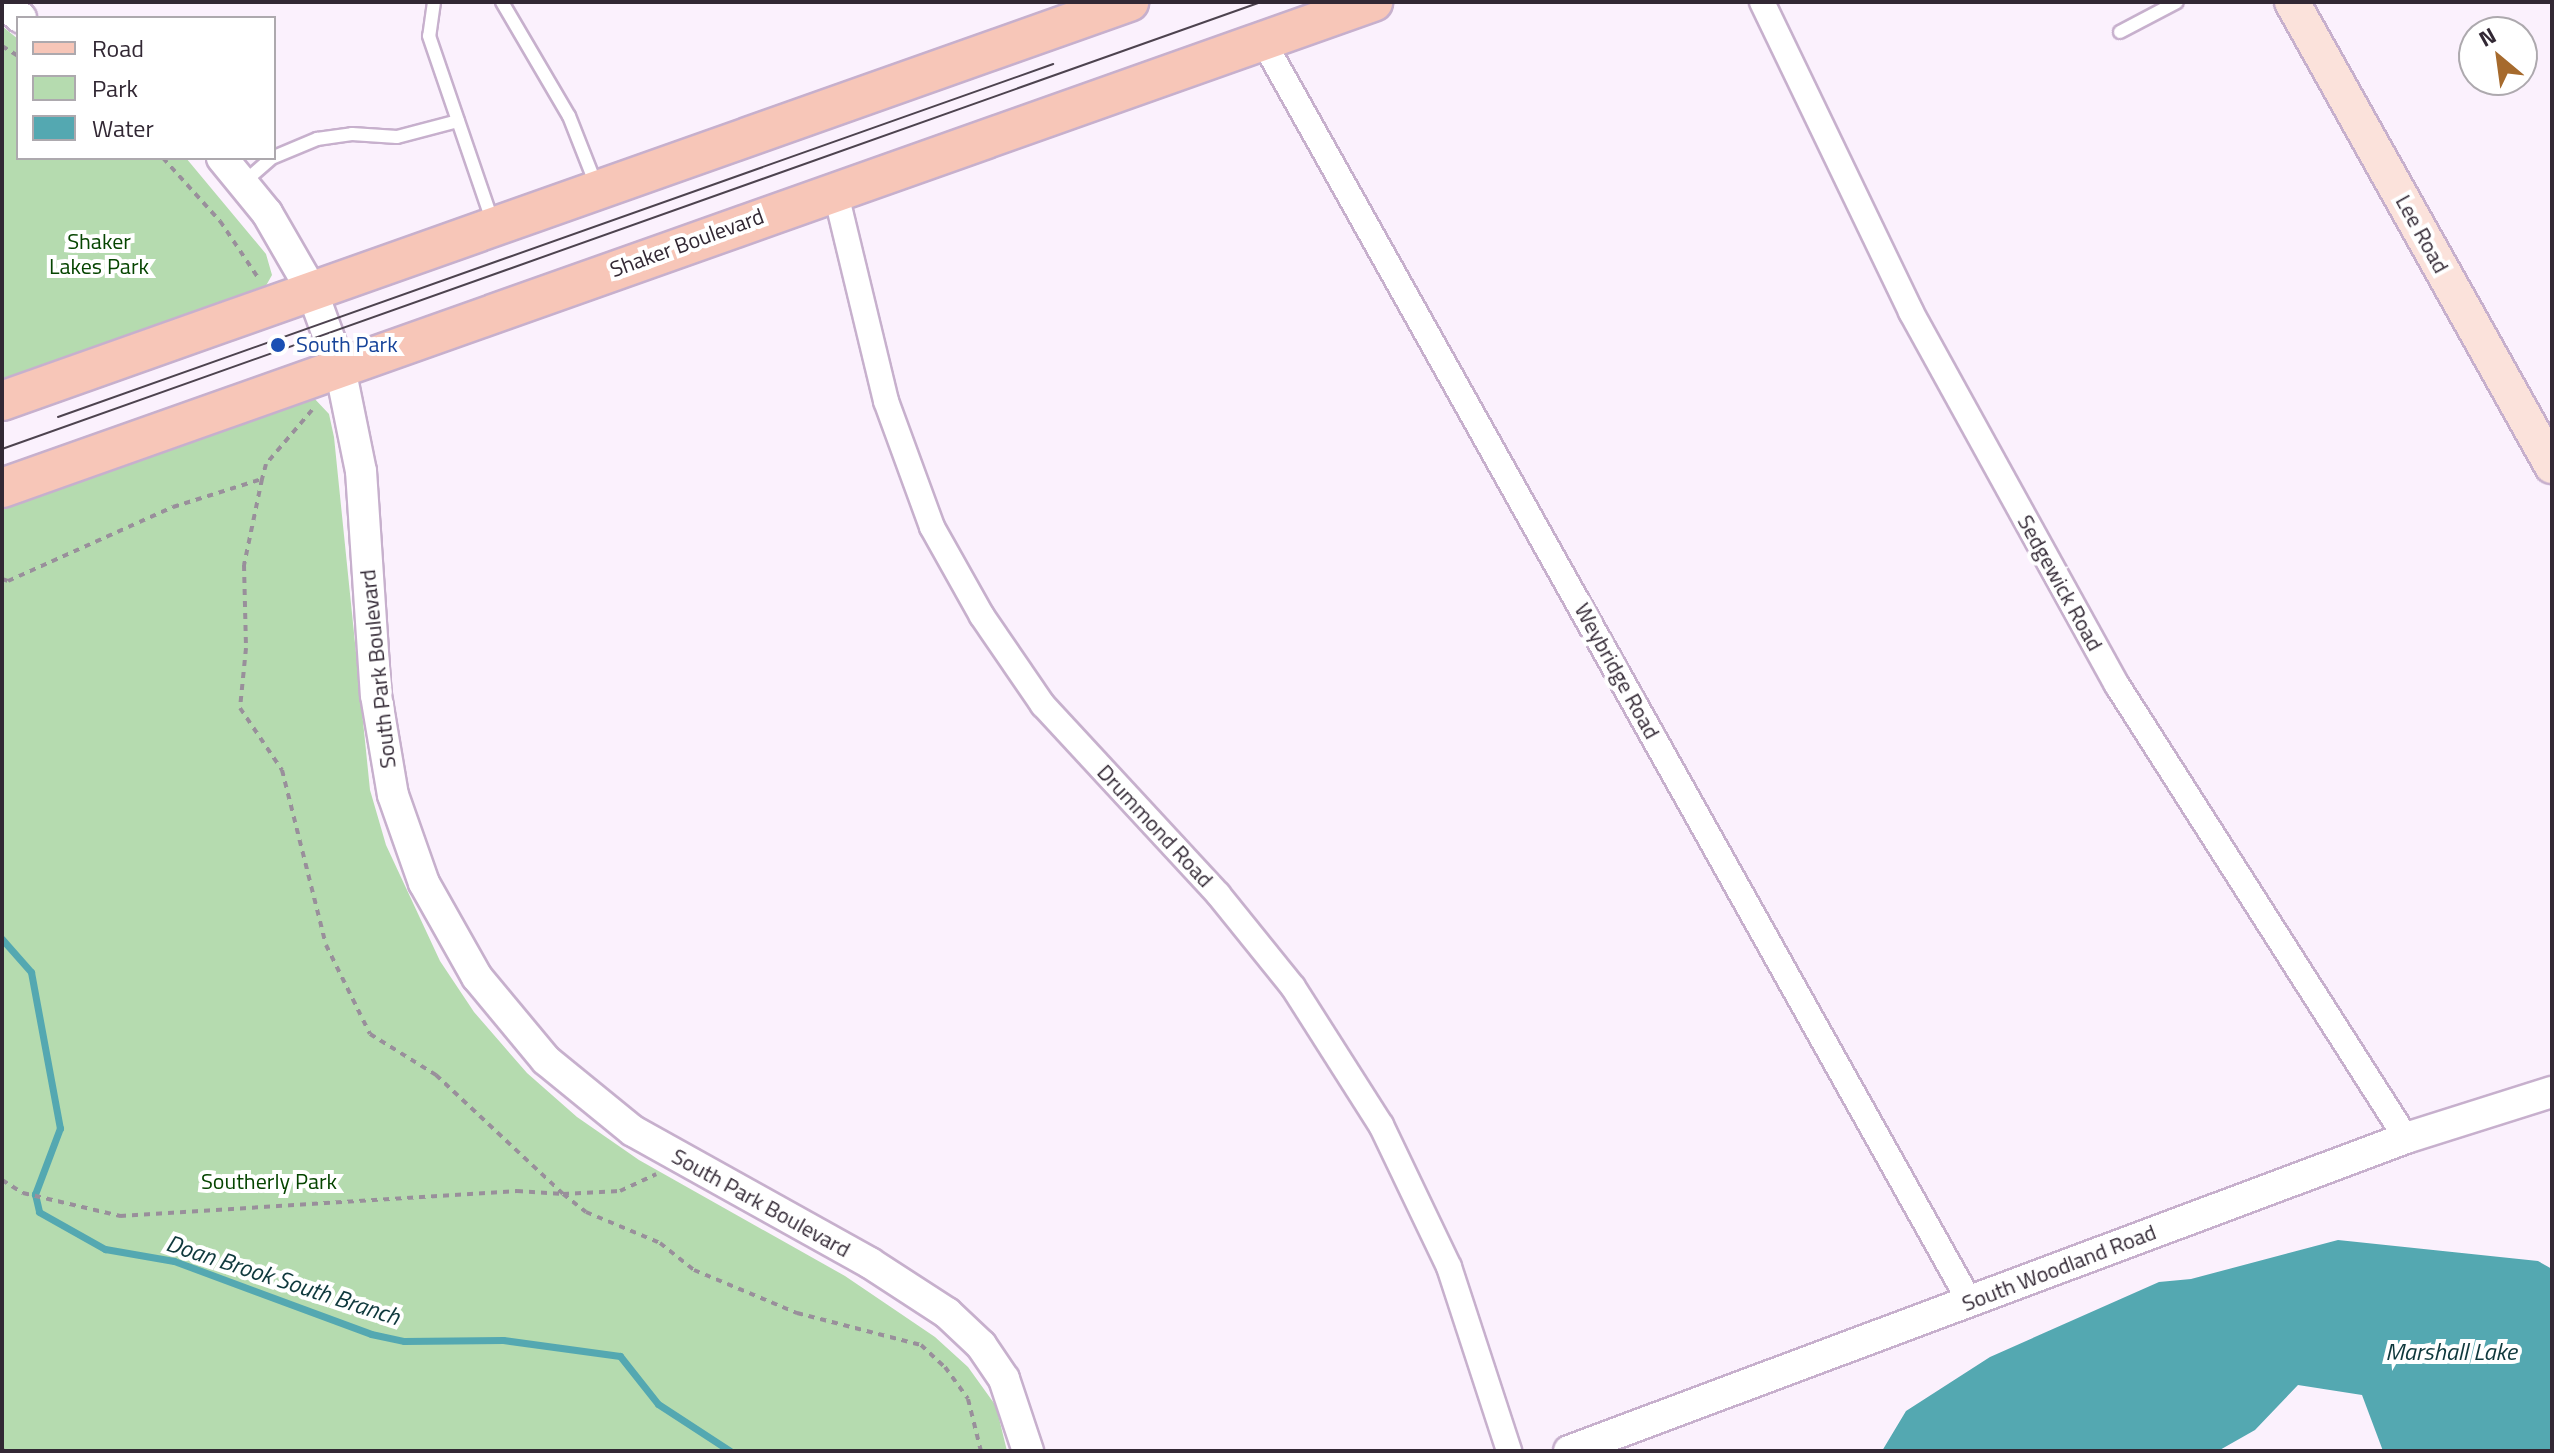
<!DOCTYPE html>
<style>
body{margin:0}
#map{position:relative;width:2554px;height:1453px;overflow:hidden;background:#fbf1fd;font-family:"Titillium Web",sans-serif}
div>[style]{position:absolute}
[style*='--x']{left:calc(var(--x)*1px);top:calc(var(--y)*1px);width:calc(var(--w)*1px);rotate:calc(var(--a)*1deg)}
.green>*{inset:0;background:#b5dbaf}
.water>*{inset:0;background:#54a8b1}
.stream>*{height:7px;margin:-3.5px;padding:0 3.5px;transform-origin:3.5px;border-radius:3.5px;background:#54a8b1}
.path>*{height:4px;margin-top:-2px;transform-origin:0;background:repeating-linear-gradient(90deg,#998f9b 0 6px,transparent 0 12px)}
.roads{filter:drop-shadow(2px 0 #c7b0cd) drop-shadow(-2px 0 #c7b0cd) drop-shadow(0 2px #c7b0cd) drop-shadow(0 -2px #c7b0cd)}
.service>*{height:12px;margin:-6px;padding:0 6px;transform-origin:6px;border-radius:6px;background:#fff}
.minor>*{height:24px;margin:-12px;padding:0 12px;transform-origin:12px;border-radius:12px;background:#fff}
.tertiary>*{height:30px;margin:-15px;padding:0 15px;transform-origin:15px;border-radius:15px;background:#fff}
.secondary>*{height:34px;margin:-17px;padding:0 17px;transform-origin:17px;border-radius:17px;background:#fbe2db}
.primary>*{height:38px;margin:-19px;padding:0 19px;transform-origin:19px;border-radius:19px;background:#f7c6b8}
.tram>*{height:2px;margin:-1px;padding:0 1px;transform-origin:1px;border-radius:1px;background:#4d434f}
.dots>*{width:22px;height:22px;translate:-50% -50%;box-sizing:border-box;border:4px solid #fff;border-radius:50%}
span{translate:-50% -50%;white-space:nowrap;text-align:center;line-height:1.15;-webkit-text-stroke:8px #fff;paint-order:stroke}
.street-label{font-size:22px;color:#322834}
.park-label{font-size:22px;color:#064501}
.transit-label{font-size:22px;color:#164399}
.left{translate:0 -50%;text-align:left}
.water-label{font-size:24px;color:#0e383c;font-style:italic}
.frame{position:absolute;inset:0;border:4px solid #322834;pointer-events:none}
.legend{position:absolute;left:16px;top:16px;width:260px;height:144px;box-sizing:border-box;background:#fff;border:2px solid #ada9ae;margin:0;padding:10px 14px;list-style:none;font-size:24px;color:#322834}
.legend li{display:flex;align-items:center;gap:16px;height:40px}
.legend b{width:40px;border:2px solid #ada9ae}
.north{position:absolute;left:2458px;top:16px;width:80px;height:80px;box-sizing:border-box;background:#fff;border:2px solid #ada9ae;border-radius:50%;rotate:331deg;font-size:22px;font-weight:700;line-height:32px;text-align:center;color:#322834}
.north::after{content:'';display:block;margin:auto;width:28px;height:36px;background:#a66a2d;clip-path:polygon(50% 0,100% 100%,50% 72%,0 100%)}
</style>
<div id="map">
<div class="green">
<div style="clip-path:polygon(2px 26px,18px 39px,18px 158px,186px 158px,266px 254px,272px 275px,263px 291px,2px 388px)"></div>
<div style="clip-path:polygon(312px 396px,329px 414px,334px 437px,370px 790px,386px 845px,440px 961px,474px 1012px,527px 1073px,577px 1117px,639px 1160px,845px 1276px,935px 1337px,968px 1367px,996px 1406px,1007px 1451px,2px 1451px,2px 503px)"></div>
</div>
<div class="water">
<div style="clip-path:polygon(2338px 1240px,2538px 1261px,2552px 1269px,2552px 1451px,2383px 1451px,2362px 1395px,2298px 1385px,2255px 1430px,2218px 1451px,1882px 1451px,1906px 1411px,1990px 1357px,2159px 1282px,2191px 1279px)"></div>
</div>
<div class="stream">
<div style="--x:2;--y:939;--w:44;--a:48.7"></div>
<div style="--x:31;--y:972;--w:159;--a:79.5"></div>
<div style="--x:60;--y:1128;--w:71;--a:110.7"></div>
<div style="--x:35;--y:1194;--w:18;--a:77"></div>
<div style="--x:39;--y:1212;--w:76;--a:29.3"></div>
<div style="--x:105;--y:1249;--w:70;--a:9.9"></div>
<div style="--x:174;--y:1261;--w:210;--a:20.3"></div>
<div style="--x:371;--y:1334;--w:34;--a:12"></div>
<div style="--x:404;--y:1341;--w:99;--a:-0.6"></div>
<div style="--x:503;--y:1340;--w:118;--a:7.8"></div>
<div style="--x:620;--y:1356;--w:61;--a:51.6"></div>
<div style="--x:658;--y:1404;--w:86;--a:33.1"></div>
</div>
<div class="path">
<div style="--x:2;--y:46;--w:19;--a:32"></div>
<div style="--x:163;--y:158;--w:85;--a:47.9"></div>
<div style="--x:220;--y:221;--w:70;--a:56.1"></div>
<div style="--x:312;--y:410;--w:71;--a:130.4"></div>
<div style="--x:266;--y:464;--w:16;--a:105"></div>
<div style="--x:262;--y:479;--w:88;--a:101.8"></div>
<div style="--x:244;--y:565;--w:83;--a:88.6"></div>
<div style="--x:246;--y:648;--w:60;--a:95.7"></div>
<div style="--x:240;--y:708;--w:75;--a:55.9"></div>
<div style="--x:282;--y:770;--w:180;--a:75.9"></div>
<div style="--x:326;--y:945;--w:99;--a:63.7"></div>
<div style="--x:370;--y:1034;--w:78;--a:31.8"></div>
<div style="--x:436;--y:1075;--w:174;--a:43.1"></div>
<div style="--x:563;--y:1194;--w:57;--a:-3"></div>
<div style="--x:620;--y:1191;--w:40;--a:-25"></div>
<div style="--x:2;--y:579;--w:6;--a:18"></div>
<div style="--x:8;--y:581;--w:181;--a:-24.2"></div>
<div style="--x:173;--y:507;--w:93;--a:-17.5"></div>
<div style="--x:2;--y:1180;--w:25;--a:32"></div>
<div style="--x:23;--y:1193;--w:100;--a:13.3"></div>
<div style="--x:120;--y:1216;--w:398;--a:-3.6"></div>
<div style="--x:517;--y:1191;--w:46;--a:3.7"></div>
<div style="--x:563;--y:1194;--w:29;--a:38"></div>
<div style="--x:586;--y:1212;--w:80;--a:22.7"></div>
<div style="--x:660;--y:1243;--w:43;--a:38.5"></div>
<div style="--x:694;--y:1270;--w:112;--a:22.7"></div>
<div style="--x:797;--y:1313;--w:128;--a:14.5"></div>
<div style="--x:921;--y:1345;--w:33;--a:43"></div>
<div style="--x:945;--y:1367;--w:39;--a:54"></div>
<div style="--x:968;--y:1399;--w:54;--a:76"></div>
<div style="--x:2;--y:1449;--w:3;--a:45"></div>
</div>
<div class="roads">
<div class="service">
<div style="--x:434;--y:2;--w:34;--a:98"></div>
<div style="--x:429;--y:36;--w:198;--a:71.1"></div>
<div style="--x:502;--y:2;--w:132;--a:59.6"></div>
<div style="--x:569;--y:116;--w:76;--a:68.5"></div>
<div style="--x:2120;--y:32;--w:64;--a:-27.8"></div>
<div style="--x:274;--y:157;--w:47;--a:-22.7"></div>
<div style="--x:317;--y:139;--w:35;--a:-8"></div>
<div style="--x:352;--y:134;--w:45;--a:3.8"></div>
<div style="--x:397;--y:137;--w:63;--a:-14.7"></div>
<div style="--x:243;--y:183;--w:38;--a:-41"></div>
</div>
<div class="minor">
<div style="--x:1762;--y:2;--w:344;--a:64.3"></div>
<div style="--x:1911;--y:312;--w:426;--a:61.1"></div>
<div style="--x:2117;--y:685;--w:537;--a:57.46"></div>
<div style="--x:1263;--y:41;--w:1446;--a:60.72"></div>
<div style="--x:835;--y:190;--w:217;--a:76.4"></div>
<div style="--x:886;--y:401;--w:134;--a:69.9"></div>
<div style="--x:932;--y:527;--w:102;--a:60.7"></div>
<div style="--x:982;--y:616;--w:108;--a:55.6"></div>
<div style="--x:1043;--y:705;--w:258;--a:47.2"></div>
<div style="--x:1218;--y:894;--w:119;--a:51.1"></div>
<div style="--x:1293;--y:987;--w:164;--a:57.5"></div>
<div style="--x:1381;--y:1125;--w:157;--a:64.4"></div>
<div style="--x:1449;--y:1267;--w:194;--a:71.9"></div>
</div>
<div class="tertiary">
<div style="--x:2;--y:2;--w:25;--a:40"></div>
<div style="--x:222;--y:158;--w:71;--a:50.7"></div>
<div style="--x:267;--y:213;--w:90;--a:60"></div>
<div style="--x:312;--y:291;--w:82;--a:70"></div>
<div style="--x:340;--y:368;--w:105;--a:78.5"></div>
<div style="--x:361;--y:471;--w:225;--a:86.2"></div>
<div style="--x:376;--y:695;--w:101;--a:80.4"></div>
<div style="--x:393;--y:795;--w:93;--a:70.6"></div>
<div style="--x:424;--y:883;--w:108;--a:60.6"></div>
<div style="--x:477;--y:977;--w:108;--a:50.3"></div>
<div style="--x:546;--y:1060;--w:112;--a:39.2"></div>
<div style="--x:633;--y:1131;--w:271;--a:29.1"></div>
<div style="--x:870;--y:1263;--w:92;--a:33"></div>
<div style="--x:947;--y:1313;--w:47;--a:43.3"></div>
<div style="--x:981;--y:1345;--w:41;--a:55.9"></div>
<div style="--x:1004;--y:1379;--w:76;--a:71.6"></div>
<div style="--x:1569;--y:1451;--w:894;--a:-20.5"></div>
<div style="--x:2406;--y:1138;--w:153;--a:-17.5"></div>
</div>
<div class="secondary">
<div style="--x:2292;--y:2;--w:532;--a:60.74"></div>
</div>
<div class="primary">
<div style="--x:2;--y:401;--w:1196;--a:-19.5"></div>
<div style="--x:2;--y:488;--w:1455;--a:-19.52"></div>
</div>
</div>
<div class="tram">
<div style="--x:58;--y:417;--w:1056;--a:-19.53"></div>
<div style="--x:2;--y:449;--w:1336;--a:-19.55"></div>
</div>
<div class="dots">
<div style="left:278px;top:345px;background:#1a4fb4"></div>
</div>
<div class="street-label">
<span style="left:2422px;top:234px;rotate:61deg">Lee Road</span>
<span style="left:687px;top:243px;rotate:-20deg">Shaker Boulevard</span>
<span style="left:2060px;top:583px;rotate:61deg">Sedgewick Road</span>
<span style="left:378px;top:669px;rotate:-96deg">South Park Boulevard</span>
<span style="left:1617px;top:671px;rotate:61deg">Weybridge Road</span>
<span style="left:1155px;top:826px;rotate:47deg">Drummond Road</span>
<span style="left:761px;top:1203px;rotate:29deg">South Park Boulevard</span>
<span style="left:2059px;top:1268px;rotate:-21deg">South Woodland Road</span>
</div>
<div class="park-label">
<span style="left:99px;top:254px">Shaker<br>Lakes Park</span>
<span style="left:269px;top:1182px">Southerly Park</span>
</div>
<div class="transit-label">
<span class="left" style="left:296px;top:345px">South Park</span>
</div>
<div class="water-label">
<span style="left:283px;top:1280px;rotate:18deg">Doan Brook South Branch</span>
<span style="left:2451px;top:1352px">Marshall Lake</span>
</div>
<div class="frame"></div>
<ul class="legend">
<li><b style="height:10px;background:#f7c6b8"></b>Road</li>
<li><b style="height:22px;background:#b5dbaf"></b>Park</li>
<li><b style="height:22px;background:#54a8b1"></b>Water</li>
</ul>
<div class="north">N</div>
</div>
